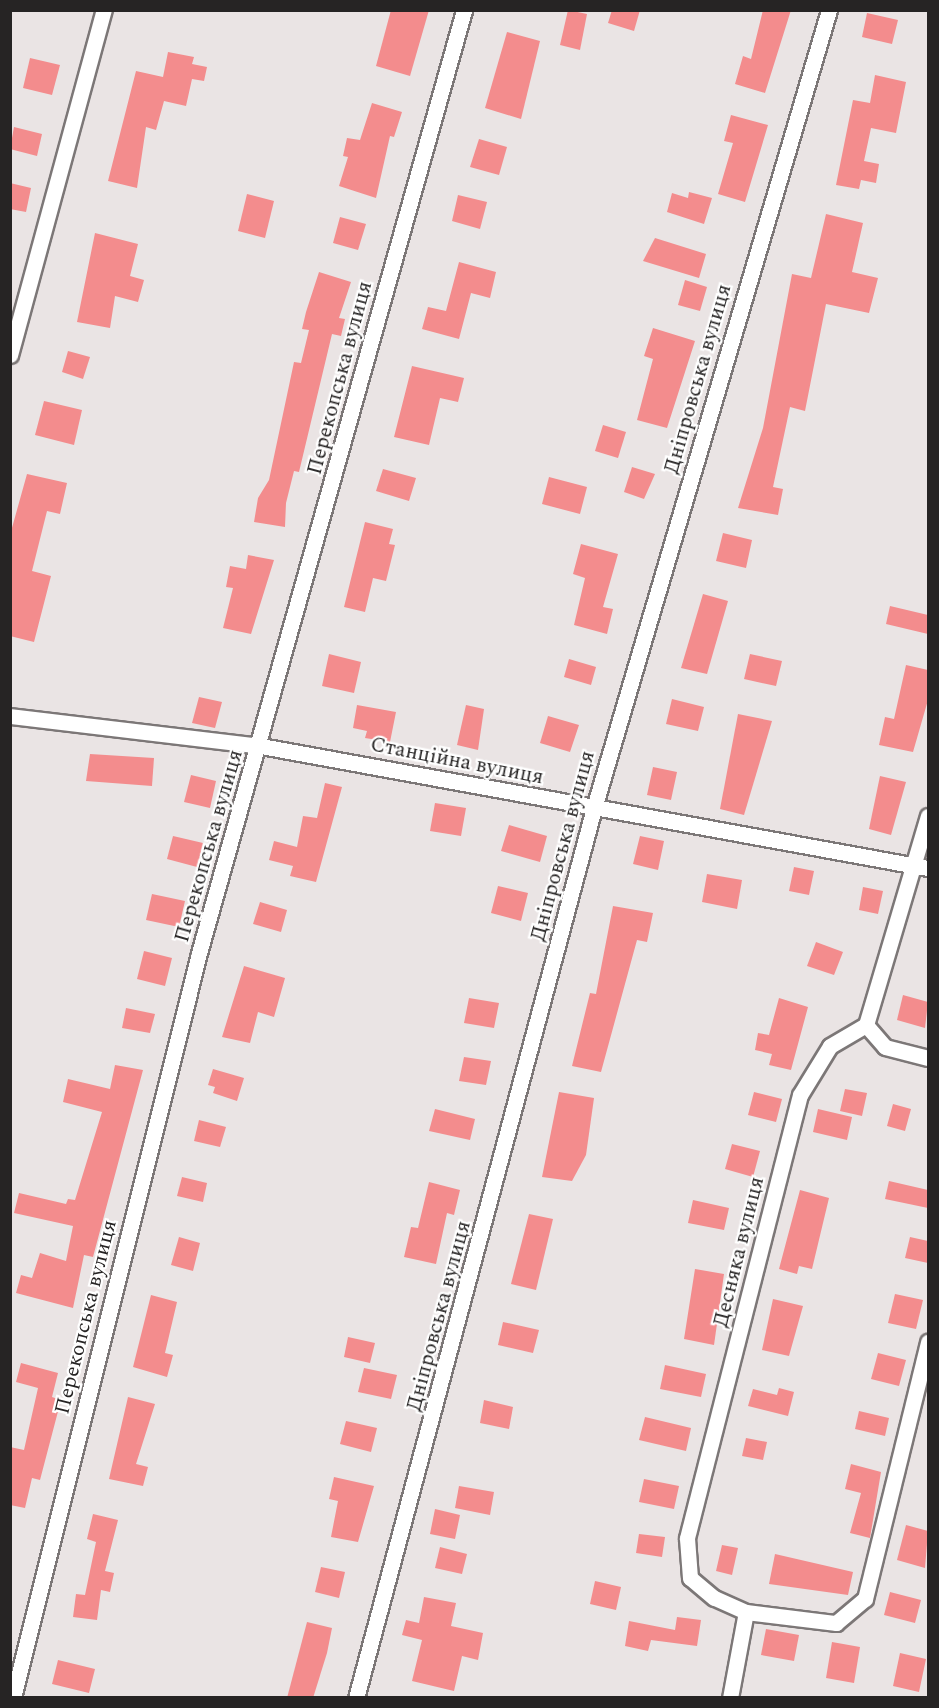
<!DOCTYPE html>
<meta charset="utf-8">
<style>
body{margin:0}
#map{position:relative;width:939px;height:1708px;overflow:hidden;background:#eae4e4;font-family:Spectral,serif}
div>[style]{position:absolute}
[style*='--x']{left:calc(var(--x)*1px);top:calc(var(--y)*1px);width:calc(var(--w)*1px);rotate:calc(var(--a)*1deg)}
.building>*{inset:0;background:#f38c8d}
.roads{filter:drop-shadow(2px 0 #7c7777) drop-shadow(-2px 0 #7c7777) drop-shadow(0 2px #7c7777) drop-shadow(0 -2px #7c7777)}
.street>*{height:15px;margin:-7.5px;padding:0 7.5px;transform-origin:7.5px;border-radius:7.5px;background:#fff}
span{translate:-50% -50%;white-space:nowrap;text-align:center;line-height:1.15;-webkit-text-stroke:4.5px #fff;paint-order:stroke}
.street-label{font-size:21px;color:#262424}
.frame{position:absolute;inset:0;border:12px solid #262424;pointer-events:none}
</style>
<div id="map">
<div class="building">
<div style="clip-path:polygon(391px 10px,429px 10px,410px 76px,376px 66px)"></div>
<div style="clip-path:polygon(568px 10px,587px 14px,580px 50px,560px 45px)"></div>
<div style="clip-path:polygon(612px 10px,640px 10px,634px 31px,608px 23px)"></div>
<div style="clip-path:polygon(763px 10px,791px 10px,765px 93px,735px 84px,743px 56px,751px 59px)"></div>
<div style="clip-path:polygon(867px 13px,898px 20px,892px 44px,862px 37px)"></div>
<div style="clip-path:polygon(507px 32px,540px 41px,521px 119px,485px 108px)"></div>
<div style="clip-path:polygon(168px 52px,194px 57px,192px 64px,207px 67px,204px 81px,192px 79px,186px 106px,164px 101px,156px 130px,146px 127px,137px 188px,108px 181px,136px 71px,163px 77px)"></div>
<div style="clip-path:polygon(30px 58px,60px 65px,52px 95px,23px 88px)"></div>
<div style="clip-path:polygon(875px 75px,906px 82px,896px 133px,871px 128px,864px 161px,879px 164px,876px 183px,861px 180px,859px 189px,836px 185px,853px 100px,870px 103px)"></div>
<div style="clip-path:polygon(372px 103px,402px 112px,394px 137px,390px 136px,376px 198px,339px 186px,348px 157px,343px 156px,347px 138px,360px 140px)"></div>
<div style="clip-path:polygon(731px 115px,768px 125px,745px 202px,718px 194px,733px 143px,724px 141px)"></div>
<div style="clip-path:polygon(14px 127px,42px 134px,37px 156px,10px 149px)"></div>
<div style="clip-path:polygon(479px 139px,507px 147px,499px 175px,470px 167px)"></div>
<div style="clip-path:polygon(10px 183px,31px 188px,26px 212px,10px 209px)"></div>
<div style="clip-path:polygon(689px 192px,712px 198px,704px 224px,667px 212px,672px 193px,688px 198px)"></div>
<div style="clip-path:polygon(247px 194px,274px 201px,265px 238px,238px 231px)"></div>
<div style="clip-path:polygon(458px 195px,487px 202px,480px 229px,452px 221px)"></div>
<div style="clip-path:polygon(826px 214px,863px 223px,852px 272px,878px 278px,869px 313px,826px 304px,805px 411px,790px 407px,773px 487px,783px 489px,778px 515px,738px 508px,763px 428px,792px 274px,811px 278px)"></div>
<div style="clip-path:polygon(340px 217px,366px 224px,358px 250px,333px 243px)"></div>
<div style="clip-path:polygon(95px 233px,138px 244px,130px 276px,144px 280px,138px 302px,115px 296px,110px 328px,77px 322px)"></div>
<div style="clip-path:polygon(655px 238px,706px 254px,699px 278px,643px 261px)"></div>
<div style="clip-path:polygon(459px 262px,496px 272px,490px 298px,471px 293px,459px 339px,422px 329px,428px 307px,446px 311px)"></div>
<div style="clip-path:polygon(319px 272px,351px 282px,339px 318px,345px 319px,341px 336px,332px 334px,299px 472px,294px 471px,286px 503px,285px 527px,254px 522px,258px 498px,269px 480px,294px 362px,301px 363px,309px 330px,302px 329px,306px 312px)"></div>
<div style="clip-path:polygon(685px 280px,707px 287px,700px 311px,678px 305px)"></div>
<div style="clip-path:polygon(653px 328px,695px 341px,667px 428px,637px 420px,653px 359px,644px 356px)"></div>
<div style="clip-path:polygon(68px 351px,90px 357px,83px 379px,62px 372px)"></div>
<div style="clip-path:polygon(412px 366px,464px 378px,458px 402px,440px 398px,429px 445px,394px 437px)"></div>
<div style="clip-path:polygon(44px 401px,82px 410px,74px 445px,35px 435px)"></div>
<div style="clip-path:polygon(603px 425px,626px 432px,618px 458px,595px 451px)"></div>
<div style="clip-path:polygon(632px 467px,655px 474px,644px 499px,624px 492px)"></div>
<div style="clip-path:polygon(383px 469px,416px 478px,409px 501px,376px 491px)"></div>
<div style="clip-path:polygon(27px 474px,67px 483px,60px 514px,47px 511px,32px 571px,51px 576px,34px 642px,10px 636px,10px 535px)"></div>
<div style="clip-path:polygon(549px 477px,587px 487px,580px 514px,542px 504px)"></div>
<div style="clip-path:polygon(365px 522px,393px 529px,389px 544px,395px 545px,386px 581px,373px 578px,365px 612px,344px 607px)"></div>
<div style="clip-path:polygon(723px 533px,752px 540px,746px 568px,716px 561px)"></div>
<div style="clip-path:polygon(581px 544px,618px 554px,603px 607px,613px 609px,607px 634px,574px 625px,585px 578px,573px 574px)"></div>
<div style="clip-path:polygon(248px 555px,274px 560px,251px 634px,223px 628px,233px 588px,226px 587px,230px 566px,246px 569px)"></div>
<div style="clip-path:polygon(703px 594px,728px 601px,707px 674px,681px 668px)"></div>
<div style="clip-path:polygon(890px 606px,928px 615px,928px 634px,886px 624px)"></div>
<div style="clip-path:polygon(329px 654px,361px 662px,354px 693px,322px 686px)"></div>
<div style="clip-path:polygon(750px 654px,782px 661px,776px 686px,744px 679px)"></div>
<div style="clip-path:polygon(569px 659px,596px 667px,591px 685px,564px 677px)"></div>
<div style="clip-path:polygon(906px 665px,928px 670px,928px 700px,913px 752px,879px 745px,885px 717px,894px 719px)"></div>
<div style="clip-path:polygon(199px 697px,222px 702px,215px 728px,192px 723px)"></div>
<div style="clip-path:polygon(672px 699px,704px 707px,698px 731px,666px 724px)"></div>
<div style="clip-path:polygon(357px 705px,396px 712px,390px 742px,365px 738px,367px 731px,353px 728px)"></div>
<div style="clip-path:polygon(466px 705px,484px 709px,478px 750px,457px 745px)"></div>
<div style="clip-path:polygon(738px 714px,772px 721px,744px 815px,720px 809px)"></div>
<div style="clip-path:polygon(548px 716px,579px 725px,570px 752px,540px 743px)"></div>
<div style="clip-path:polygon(90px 754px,154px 758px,152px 786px,86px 781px)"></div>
<div style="clip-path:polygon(653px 767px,677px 772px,671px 800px,647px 795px)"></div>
<div style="clip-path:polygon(191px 775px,216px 781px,210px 808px,184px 802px)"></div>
<div style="clip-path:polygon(880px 776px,906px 782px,891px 835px,869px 829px)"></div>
<div style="clip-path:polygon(325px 783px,342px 787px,316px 882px,290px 876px,293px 866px,269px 860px,274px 841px,297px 847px,303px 816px,317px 818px)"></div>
<div style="clip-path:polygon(435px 803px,466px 808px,461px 836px,430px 831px)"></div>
<div style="clip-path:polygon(509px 825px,547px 836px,540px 862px,501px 851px)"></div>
<div style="clip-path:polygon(173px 836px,203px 843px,197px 867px,167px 859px)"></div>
<div style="clip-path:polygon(640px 836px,664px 841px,658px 870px,633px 864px)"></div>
<div style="clip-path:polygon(794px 867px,814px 871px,809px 895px,789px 891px)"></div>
<div style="clip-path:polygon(707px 874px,742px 880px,737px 909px,702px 902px)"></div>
<div style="clip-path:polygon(498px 886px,528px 893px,521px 921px,491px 913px)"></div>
<div style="clip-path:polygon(863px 887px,883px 891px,878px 914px,859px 910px)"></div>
<div style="clip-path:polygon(152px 894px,185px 901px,179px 927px,146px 920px)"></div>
<div style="clip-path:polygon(260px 902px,287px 910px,281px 932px,253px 924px)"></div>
<div style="clip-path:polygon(613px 906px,653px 913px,647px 942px,637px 940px,601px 1072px,572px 1066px,590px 993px,596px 994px)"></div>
<div style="clip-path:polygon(816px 942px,843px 952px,834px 975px,807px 966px)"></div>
<div style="clip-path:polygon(144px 951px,172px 958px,165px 986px,137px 979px)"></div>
<div style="clip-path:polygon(244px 966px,285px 978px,274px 1017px,258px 1012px,250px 1043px,222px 1037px)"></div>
<div style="clip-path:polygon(903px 995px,928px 1002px,925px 1028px,897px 1020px)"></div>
<div style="clip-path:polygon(469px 998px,499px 1003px,494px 1028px,464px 1023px)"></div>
<div style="clip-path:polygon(779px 998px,808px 1007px,791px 1070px,769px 1065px,772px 1054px,755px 1050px,758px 1033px,769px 1035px)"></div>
<div style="clip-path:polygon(126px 1008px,155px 1014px,150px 1033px,122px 1028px)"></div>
<div style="clip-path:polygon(464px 1057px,491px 1061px,486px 1085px,459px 1081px)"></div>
<div style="clip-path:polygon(115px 1065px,143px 1070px,93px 1257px,84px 1255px,73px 1308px,16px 1293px,21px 1275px,32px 1278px,40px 1253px,66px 1261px,73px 1226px,14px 1213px,19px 1193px,66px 1204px,68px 1199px,75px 1200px,102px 1112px,63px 1102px,68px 1079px,110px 1089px)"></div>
<div style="clip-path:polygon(213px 1069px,244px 1078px,237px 1101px,213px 1093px,215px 1087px,208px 1085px)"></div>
<div style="clip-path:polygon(845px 1089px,867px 1093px,862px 1116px,840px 1111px)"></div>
<div style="clip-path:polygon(559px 1092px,594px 1098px,586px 1155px,572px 1181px,542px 1177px)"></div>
<div style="clip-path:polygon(754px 1092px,782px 1099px,776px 1122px,748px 1115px)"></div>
<div style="clip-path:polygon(893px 1104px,911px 1109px,905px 1131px,887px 1126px)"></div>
<div style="clip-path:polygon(435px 1109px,475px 1119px,470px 1140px,429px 1131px)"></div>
<div style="clip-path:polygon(818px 1109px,852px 1117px,847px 1140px,813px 1132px)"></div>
<div style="clip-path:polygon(199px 1120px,226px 1127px,220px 1147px,194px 1141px)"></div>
<div style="clip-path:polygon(732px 1144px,760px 1151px,753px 1177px,725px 1169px)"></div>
<div style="clip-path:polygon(182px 1177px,207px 1183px,203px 1202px,177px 1196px)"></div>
<div style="clip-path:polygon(889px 1181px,928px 1190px,928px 1208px,885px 1199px)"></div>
<div style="clip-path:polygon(429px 1182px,460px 1190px,454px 1215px,447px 1213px,436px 1264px,404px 1257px,411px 1227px,418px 1228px)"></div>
<div style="clip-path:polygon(800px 1190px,829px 1198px,812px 1269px,799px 1266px,797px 1274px,779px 1269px)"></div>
<div style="clip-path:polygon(693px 1200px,729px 1208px,724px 1230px,688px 1223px)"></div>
<div style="clip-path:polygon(529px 1214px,553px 1219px,536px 1290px,511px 1284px)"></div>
<div style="clip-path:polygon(179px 1237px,200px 1243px,193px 1271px,171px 1265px)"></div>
<div style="clip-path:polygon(910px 1237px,928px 1241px,928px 1263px,905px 1258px)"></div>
<div style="clip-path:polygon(695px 1269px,724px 1274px,714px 1345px,684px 1339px)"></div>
<div style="clip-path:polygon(895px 1294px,923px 1300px,916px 1329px,888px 1323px)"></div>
<div style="clip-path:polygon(151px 1295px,177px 1302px,165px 1353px,173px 1355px,167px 1377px,133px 1367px)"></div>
<div style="clip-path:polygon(773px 1299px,803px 1306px,789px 1356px,762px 1350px)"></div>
<div style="clip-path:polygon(503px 1322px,539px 1330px,533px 1353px,498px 1345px)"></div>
<div style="clip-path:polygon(348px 1337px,375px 1343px,370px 1363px,344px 1357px)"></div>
<div style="clip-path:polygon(878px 1353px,906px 1360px,899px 1386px,871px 1379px)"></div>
<div style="clip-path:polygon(21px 1363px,58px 1373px,52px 1397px,61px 1400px,40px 1480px,32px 1478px,25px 1508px,10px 1505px,10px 1447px,24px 1450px,38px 1388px,16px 1382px)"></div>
<div style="clip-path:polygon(665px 1365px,706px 1374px,701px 1397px,660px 1389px)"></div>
<div style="clip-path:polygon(364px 1368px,397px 1375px,391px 1399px,358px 1392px)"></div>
<div style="clip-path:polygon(779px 1388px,794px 1392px,788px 1416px,748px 1406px,753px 1389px,777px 1395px)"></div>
<div style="clip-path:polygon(128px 1397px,155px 1404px,136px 1464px,148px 1467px,143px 1486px,109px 1479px)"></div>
<div style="clip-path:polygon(484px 1400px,513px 1407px,509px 1429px,480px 1423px)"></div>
<div style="clip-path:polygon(859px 1411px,889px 1418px,885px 1436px,855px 1429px)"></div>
<div style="clip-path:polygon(645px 1417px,691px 1428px,686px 1451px,639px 1440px)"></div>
<div style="clip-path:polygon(346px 1421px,377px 1428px,371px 1452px,340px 1444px)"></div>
<div style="clip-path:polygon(746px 1438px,767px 1442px,763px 1460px,742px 1456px)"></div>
<div style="clip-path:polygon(851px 1464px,881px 1472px,870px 1538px,850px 1533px,861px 1493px,845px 1489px)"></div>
<div style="clip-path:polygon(334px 1477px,374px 1486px,358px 1542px,331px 1537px,338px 1501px,329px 1499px)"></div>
<div style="clip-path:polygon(644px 1479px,679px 1486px,674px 1509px,639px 1502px)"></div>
<div style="clip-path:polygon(459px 1486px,494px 1492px,490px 1515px,455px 1508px)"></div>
<div style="clip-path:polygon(435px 1509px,460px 1515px,455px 1539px,430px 1534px)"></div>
<div style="clip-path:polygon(93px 1514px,118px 1520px,105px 1571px,114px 1573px,110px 1592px,101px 1590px,97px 1620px,73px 1617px,76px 1594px,85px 1595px,96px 1542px,87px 1539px)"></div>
<div style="clip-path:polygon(906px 1525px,928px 1531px,925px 1568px,897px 1560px)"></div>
<div style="clip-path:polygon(639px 1534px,665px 1537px,662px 1557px,636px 1553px)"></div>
<div style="clip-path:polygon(722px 1545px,738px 1548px,732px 1575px,716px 1571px)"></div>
<div style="clip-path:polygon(440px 1547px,467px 1554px,462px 1574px,435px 1568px)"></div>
<div style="clip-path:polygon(775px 1554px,853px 1572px,848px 1595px,769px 1584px)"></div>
<div style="clip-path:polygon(321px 1567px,345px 1572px,339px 1598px,315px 1592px)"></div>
<div style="clip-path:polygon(595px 1581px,621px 1587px,616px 1610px,590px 1604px)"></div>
<div style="clip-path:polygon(890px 1592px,921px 1600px,915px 1623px,884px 1615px)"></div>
<div style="clip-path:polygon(424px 1597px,456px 1603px,451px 1626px,483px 1633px,478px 1660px,462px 1656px,454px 1691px,412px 1681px,422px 1640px,402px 1635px,406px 1620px,419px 1623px)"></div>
<div style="clip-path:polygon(677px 1617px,701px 1620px,697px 1646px,651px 1640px,648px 1651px,625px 1646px,629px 1621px,675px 1630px)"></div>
<div style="clip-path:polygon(307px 1622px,332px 1628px,327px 1653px,313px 1698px,287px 1698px)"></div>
<div style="clip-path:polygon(766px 1629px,799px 1635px,794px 1661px,761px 1655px)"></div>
<div style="clip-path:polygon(832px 1642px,860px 1647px,854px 1683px,826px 1678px)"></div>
<div style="clip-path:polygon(900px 1653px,926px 1659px,919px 1692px,893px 1686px)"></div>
<div style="clip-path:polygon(58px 1660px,95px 1669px,89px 1693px,52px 1684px)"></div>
</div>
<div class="roads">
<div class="street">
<div style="--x:10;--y:355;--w:358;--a:-74.8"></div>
<div style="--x:10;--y:716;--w:253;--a:6.8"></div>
<div style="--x:261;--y:746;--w:678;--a:10.37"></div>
<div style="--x:866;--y:1025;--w:29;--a:49"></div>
<div style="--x:885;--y:1047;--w:44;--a:14.3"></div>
<div style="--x:746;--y:1612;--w:91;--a:7"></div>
<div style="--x:836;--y:1623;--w:38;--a:-40"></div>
<div style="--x:865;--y:1599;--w:265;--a:-76.2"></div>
<div style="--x:13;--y:1698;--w:768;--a:-75.98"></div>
<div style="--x:199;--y:953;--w:980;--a:-74.3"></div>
<div style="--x:356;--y:1698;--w:921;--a:-75.03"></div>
<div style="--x:594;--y:808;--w:832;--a:-73.59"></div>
<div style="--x:730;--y:1698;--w:87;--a:-79.5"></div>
<div style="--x:746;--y:1612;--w:35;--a:-156"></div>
<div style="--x:714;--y:1598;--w:31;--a:-140"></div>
<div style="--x:690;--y:1578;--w:40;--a:-94.3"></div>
<div style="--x:687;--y:1538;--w:457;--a:-75.7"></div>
<div style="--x:800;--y:1095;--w:57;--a:-58.5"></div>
<div style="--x:830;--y:1046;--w:42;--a:-30.3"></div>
<div style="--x:866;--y:1025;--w:218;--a:-73.5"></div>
</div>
</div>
<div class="street-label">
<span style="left:340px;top:378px;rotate:-75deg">Перекопська вулиця</span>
<span style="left:698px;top:379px;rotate:-74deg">Дніпровська вулиця</span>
<span style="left:457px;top:761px;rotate:11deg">Станційна вулиця</span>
<span style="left:209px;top:846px;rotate:-74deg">Перекопська вулиця</span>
<span style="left:563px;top:846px;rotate:-75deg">Дніпровська вулиця</span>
<span style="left:739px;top:1252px;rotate:-76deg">Десняка вулиця</span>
<span style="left:439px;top:1316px;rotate:-75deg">Дніпровська вулиця</span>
<span style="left:86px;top:1317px;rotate:-76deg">Перекопська вулиця</span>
</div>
<div class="frame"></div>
</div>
